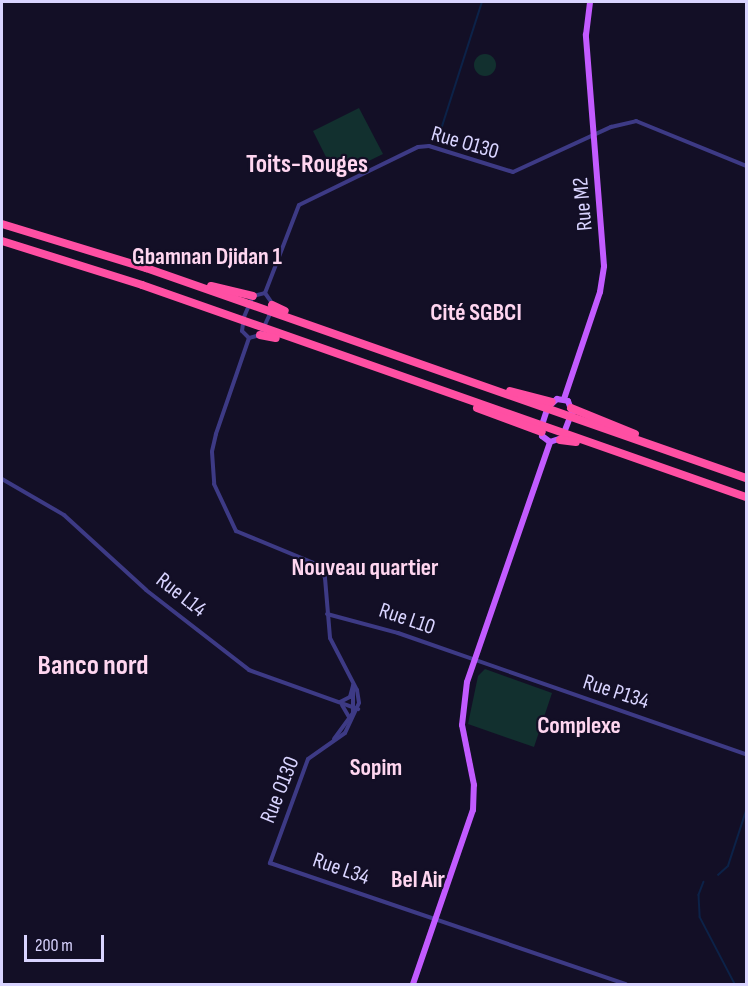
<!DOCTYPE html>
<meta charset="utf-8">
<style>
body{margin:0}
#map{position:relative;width:748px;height:986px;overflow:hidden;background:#130f26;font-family:"Sofia Sans Condensed",sans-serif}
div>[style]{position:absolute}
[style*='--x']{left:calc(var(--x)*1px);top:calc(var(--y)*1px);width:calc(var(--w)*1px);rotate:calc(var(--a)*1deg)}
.green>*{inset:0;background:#12302f}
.round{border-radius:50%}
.stream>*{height:1.5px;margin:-0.75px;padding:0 0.75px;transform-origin:0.75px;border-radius:0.75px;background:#0c2248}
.minor>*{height:4px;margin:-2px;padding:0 2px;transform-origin:2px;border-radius:2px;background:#3d3a85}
.major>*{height:6px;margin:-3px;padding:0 3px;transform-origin:3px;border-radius:3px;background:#c25bff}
.highway>*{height:8px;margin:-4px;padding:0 4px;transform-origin:4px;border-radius:4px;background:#ff4fa3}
span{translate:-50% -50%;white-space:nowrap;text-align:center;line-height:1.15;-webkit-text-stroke:4.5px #130f26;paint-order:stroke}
.street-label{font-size:22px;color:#d9d4ff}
.neighbourhood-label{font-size:24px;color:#ffd6f0;font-weight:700}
.quarter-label{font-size:26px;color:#ffd6f0;font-weight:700}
.district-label{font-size:28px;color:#ffd6f0;font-weight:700}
.frame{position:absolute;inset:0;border:3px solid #d9d4ff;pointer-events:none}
.scale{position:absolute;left:24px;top:935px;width:80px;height:27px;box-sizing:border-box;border:3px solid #d9d4ff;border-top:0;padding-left:8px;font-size:18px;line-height:21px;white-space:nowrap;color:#d9d4ff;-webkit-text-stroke:4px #130f26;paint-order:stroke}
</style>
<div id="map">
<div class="green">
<div class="round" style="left:474px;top:54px;width:22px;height:22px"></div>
<div style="clip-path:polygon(359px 108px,383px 154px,336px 177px,313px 131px)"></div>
<div style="clip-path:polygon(485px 669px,552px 693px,534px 747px,468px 724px,478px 676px)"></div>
</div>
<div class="stream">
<div style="--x:437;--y:142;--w:147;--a:-72.2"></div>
<div style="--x:718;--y:875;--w:13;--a:-42"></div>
<div style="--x:728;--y:866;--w:58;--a:-71.9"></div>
<div style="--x:704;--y:882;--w:14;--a:111"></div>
<div style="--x:699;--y:895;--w:22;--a:87"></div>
<div style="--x:700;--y:917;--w:76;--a:62.4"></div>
</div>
<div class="minor">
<div style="--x:265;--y:293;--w:94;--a:-68.9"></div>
<div style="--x:299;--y:205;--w:132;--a:-26"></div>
<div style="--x:418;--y:147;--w:11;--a:-5"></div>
<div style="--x:429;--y:146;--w:88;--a:17.2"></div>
<div style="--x:513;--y:172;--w:108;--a:-24.7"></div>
<div style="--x:611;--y:127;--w:26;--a:-13"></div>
<div style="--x:636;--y:121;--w:119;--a:22.2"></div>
<div style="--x:265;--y:293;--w:12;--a:55"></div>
<div style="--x:272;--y:303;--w:13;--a:103"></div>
<div style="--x:269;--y:316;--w:21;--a:115"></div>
<div style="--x:260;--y:335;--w:11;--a:165"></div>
<div style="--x:249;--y:338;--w:10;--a:-135"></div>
<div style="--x:242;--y:331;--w:14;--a:-82"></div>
<div style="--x:244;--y:317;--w:23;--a:-67"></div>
<div style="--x:253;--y:296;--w:12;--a:-14"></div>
<div style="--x:249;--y:338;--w:102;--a:109"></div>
<div style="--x:216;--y:434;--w:18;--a:103"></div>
<div style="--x:212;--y:452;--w:32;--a:86"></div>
<div style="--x:214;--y:484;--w:52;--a:64.9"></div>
<div style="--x:236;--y:531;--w:92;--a:22.4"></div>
<div style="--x:321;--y:566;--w:13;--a:72"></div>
<div style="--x:325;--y:578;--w:60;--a:85.2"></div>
<div style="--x:330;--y:638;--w:59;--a:62.6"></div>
<div style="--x:357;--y:690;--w:13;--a:81"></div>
<div style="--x:359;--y:703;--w:33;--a:115"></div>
<div style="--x:345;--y:733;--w:45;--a:144.9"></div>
<div style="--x:308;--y:759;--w:111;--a:110.1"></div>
<div style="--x:270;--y:863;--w:376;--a:18.8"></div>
<div style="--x:2;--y:479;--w:72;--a:30.1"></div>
<div style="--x:64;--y:515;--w:111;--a:42.4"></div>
<div style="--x:146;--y:590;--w:130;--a:37.8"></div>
<div style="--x:249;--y:670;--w:116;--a:19.7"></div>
<div style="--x:327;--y:614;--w:73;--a:15"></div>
<div style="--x:398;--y:633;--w:368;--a:19.2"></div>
<div style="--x:340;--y:702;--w:11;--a:-27"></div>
<div style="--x:350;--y:697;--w:11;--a:-75"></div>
<div style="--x:342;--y:705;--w:16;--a:60"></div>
<div style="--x:334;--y:739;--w:32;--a:-54"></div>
<div style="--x:353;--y:713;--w:28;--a:-90"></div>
</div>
<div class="major">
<div style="--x:557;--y:399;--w:11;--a:10"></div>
<div style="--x:568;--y:401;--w:12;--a:70"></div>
<div style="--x:572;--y:412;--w:28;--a:111"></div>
<div style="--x:562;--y:438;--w:13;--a:162"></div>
<div style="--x:550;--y:442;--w:10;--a:-143"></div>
<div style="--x:542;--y:436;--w:8;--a:-97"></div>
<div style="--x:541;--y:428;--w:22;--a:-72"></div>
<div style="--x:548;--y:407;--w:12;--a:-42"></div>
<div style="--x:564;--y:399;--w:113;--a:-71.4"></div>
<div style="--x:600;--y:292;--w:26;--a:-81"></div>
<div style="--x:604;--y:266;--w:232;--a:-94.5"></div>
<div style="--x:586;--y:35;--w:33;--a:-83"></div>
<div style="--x:413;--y:984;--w:184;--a:-71"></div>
<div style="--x:473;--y:810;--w:25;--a:-88"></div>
<div style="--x:474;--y:785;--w:61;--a:-101.3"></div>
<div style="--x:462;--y:725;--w:43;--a:-83.4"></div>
<div style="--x:467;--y:682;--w:254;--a:-70.9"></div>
</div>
<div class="highway">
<div style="--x:2;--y:224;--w:151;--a:17"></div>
<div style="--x:146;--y:268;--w:636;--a:19.29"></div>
<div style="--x:2;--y:241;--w:147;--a:17.4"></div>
<div style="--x:142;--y:285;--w:640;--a:19.34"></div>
<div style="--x:211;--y:286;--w:43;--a:13.4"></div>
<div style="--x:272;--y:305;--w:14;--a:25"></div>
<div style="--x:260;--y:335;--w:16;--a:11"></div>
<div style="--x:510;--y:391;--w:43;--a:14.7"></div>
<div style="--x:477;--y:408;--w:69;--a:20.3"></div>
<div style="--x:571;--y:408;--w:69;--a:22.1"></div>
<div style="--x:560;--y:440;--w:16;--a:7"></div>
</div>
<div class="street-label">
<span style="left:465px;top:143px;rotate:16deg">Rue O130</span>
<span style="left:583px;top:204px;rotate:-95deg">Rue M2</span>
<span style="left:181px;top:595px;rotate:38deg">Rue L14</span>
<span style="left:407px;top:619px;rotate:19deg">Rue L10</span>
<span style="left:616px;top:692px;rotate:18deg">Rue P134</span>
<span style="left:280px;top:790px;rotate:-68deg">Rue O130</span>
<span style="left:341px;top:869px;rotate:19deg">Rue L34</span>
</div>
<div class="neighbourhood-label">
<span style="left:207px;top:257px">Gbamnan Djidan 1</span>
<span style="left:476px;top:313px">Cité SGBCI</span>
<span style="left:365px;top:568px">Nouveau quartier</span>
<span style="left:579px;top:726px">Complexe</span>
<span style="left:376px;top:768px">Sopim</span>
<span style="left:418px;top:880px">Bel Air</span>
</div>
<div class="quarter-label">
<span style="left:307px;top:165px">Toits-Rouges</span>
</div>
<div class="district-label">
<span style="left:93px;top:666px">Banco nord</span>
</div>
<div class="frame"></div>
<div class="scale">200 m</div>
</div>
